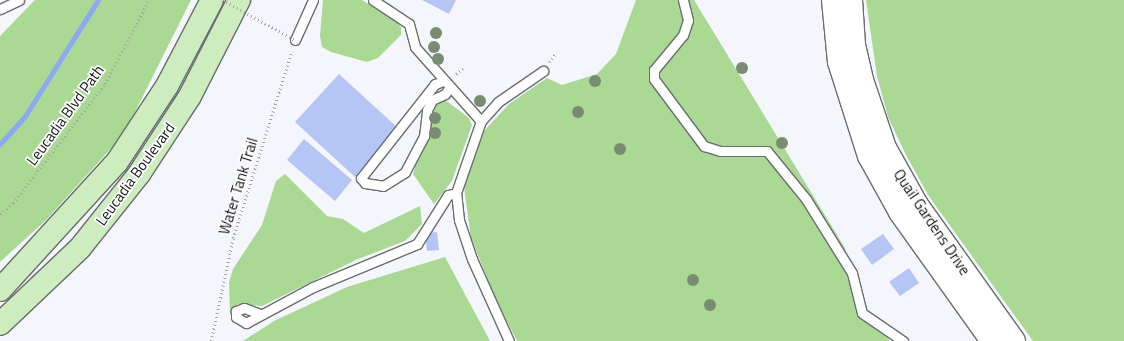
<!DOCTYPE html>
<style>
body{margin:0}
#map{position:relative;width:1124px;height:341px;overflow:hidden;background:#f4f6fb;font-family:"Titillium Web",sans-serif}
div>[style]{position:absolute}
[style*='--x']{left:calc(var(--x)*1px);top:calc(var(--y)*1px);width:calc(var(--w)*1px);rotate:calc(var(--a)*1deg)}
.green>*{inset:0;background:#a9d993}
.stream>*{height:5px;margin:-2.5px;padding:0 2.5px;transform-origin:2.5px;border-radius:2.5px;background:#8ea8f6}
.building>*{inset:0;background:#b5c6f6}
.path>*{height:2.5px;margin-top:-1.25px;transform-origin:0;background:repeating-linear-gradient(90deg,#a3a5a8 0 1px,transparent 0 4px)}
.roads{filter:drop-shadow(1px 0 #6a6c71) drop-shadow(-1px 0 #6a6c71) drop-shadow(0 1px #6a6c71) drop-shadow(0 -1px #6a6c71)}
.lane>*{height:9px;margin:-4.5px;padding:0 4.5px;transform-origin:4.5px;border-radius:4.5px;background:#fff}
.secondary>*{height:22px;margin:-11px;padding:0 11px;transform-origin:11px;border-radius:11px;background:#fff}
.primary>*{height:22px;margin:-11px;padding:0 11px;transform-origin:11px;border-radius:11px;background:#cdedbf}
.path-bridge>*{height:2.5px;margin-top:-1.25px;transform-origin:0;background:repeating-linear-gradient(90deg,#a3a5a8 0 1px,transparent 0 4px)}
.trees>*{width:12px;height:12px;margin:-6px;border-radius:50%;background:#798c71}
span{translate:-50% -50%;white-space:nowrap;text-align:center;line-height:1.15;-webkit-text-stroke:3.5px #fff;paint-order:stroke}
.street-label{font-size:15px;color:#121314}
</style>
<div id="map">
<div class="green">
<div style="clip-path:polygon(35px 0,191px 0,124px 134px,46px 220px,0 262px,0 36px)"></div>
<div style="clip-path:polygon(323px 0,362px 0,395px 20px,401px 27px,401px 35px,378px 58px,367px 62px,331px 52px,322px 47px,320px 35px)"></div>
<div style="clip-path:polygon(636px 0,694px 0,845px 248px,861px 311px,890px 341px,517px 341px,496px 300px,471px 238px,464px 187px,471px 157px,484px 131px,509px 104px,547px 78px,562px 85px,597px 74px,616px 54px)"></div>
<div style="clip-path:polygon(866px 0,1124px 0,1124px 341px,1033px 341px,928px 195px,905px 153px,888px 117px,877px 76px)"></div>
<div style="clip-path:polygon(444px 99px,469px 118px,472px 125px,452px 181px,434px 204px,413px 174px,419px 153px,431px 133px,431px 112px,436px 102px)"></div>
<div style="clip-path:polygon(285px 174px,327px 216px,343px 219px,364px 233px,420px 206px,422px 224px,405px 241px,358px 259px,262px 306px,238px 304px,230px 315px,229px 282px,233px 269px,262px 225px,276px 181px)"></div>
<div style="clip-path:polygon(445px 257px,490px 341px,243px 341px,274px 321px,347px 287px)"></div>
</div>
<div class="stream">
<div style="--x:0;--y:144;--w:38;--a:-48"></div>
<div style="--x:25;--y:116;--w:137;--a:-57.8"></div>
</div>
<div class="building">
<div style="clip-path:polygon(422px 0,456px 0,449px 14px)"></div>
<div style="clip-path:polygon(339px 74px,399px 129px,355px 177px,295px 122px)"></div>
<div style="clip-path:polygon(304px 139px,352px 180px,335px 201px,287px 160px)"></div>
<div style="clip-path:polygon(437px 232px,439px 250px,427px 251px,425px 233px)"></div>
<div style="clip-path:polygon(883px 234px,894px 249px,872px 265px,861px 249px)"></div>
<div style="clip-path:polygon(909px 268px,919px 283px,900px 296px,889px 282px)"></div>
</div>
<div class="path">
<div style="--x:549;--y:62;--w:11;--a:-52"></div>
<div style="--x:456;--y:74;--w:9;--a:-41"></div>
<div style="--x:0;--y:214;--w:17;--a:-40"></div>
<div style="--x:13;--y:203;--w:150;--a:-52.3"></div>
<div style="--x:105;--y:84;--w:95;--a:-62.4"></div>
<div style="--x:211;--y:341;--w:105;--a:-77.9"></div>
<div style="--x:233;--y:238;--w:196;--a:-72.5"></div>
</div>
<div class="roads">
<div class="lane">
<div style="--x:373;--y:0;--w:43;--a:33.7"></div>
<div style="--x:409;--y:24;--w:24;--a:75"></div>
<div style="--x:415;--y:47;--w:99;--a:48.3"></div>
<div style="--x:683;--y:0;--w:21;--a:76"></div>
<div style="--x:688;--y:20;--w:16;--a:108"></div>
<div style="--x:683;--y:35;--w:45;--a:129.6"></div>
<div style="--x:654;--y:70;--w:9;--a:90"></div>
<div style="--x:654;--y:79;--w:84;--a:53.3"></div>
<div style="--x:704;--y:146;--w:17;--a:17"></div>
<div style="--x:720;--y:151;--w:47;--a:0"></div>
<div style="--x:767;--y:151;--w:62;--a:50.9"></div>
<div style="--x:806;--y:199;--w:87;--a:58.1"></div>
<div style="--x:852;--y:273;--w:41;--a:76"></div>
<div style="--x:862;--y:313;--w:50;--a:34.3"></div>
<div style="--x:0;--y:9;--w:21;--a:-25"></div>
<div style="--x:295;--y:40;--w:44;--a:-65.8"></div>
<div style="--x:443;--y:81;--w:9;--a:159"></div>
<div style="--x:435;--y:84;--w:120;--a:128.2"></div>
<div style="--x:361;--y:178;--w:6;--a:51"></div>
<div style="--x:365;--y:183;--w:18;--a:9"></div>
<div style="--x:383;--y:186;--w:26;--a:-32"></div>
<div style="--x:405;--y:172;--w:41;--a:-62.2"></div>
<div style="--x:424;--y:136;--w:26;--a:-83"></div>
<div style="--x:427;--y:110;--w:11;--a:-63"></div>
<div style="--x:432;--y:100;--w:14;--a:-25"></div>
<div style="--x:445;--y:94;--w:7;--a:-56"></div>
<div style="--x:260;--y:314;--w:17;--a:-159"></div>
<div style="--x:244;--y:308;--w:9;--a:159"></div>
<div style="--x:236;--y:311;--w:6;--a:90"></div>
<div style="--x:236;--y:317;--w:12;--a:31"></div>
<div style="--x:246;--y:323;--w:76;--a:-28.2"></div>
<div style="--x:313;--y:287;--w:113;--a:-22.5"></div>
<div style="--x:417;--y:244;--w:58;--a:-57.7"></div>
<div style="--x:448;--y:195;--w:8;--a:-14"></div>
<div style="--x:509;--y:341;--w:90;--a:-114.3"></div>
<div style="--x:472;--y:259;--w:41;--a:-108.4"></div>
<div style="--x:459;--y:220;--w:27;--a:-96"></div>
<div style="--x:456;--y:193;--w:76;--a:-70.9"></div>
<div style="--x:481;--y:121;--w:25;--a:-48"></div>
<div style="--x:498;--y:102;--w:55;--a:-34.6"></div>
</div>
<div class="secondary">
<div style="--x:833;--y:0;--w:62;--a:84.5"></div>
<div style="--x:839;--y:62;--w:99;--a:72.3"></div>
<div style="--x:869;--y:156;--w:64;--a:61"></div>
<div style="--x:900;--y:212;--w:158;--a:54.5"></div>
<div style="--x:851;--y:0;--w:45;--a:86.2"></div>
<div style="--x:854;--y:45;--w:36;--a:77"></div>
<div style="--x:862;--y:80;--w:72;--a:71.3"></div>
<div style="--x:885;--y:148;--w:65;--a:60.7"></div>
<div style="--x:917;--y:205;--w:167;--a:54.5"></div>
</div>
<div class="primary">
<div style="--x:0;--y:290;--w:173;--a:-47.6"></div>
<div style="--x:117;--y:162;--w:91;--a:-56.7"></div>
<div style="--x:167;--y:86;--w:97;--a:-62.4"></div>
<div style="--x:0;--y:324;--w:110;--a:-43.5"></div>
<div style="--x:80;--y:248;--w:95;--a:-51.4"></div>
<div style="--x:139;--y:174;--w:93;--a:-56.8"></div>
<div style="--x:190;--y:96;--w:108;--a:-63"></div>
</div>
</div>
<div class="path-bridge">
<div style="--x:223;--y:0;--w:82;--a:29.1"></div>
</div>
<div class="trees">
<div style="left:436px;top:33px"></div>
<div style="left:434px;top:47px"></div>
<div style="left:438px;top:59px"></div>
<div style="left:742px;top:68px"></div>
<div style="left:595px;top:81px"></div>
<div style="left:480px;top:101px"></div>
<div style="left:578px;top:112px"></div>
<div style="left:435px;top:118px"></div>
<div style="left:435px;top:133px"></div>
<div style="left:782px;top:143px"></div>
<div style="left:620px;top:149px"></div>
<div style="left:693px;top:280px"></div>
<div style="left:710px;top:305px"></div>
</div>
<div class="street-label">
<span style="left:65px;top:115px;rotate:-54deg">Leucadia Blvd Path</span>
<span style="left:135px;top:174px;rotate:-54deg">Leucadia Boulevard</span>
<span style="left:238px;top:186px;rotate:-73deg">Water Tank Trail</span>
<span style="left:932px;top:222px;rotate:56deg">Quail Gardens Drive</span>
</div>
</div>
